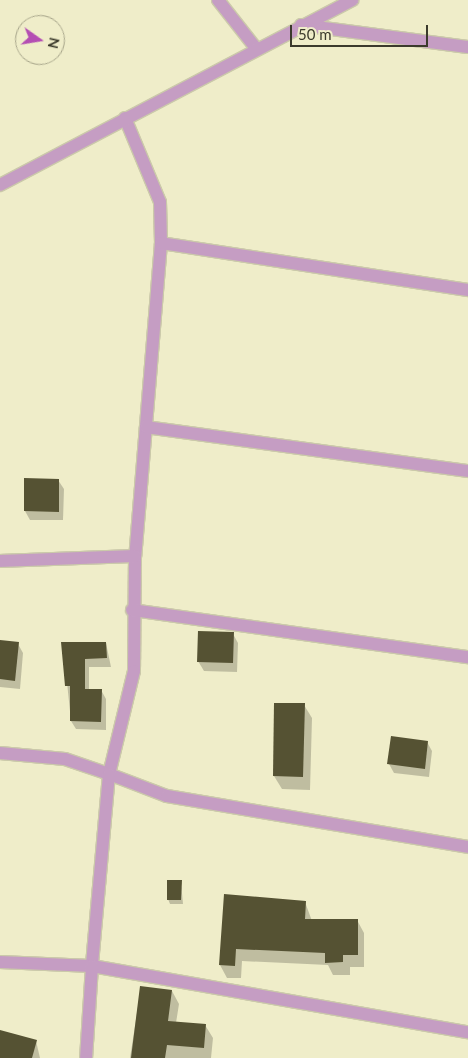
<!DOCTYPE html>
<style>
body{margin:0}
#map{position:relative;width:468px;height:1058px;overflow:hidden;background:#efedc9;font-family:Lato,sans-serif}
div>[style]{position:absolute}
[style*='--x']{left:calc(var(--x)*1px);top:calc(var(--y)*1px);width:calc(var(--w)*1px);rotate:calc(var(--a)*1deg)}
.shadow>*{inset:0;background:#0003}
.building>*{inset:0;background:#555233}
.roads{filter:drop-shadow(1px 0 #cbc9aa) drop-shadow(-1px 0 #cbc9aa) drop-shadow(0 1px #cbc9aa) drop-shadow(0 -1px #cbc9aa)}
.minor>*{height:12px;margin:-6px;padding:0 6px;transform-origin:6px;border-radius:6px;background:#c59dc3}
span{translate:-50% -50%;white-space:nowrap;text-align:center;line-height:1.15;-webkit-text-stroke:5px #efedc9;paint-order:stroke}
.north{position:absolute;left:15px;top:15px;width:50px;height:50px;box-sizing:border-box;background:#efedc9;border:1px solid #a7a58a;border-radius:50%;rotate:103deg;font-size:14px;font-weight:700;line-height:20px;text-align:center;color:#3b3a2c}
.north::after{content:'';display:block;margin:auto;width:18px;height:22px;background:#b44eb3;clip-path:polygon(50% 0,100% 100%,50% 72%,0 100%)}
.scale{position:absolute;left:290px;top:25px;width:138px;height:22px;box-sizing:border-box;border:2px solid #3b3a2c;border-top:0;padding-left:6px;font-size:15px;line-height:18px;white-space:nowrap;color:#3b3a2c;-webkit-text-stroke:4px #efedc9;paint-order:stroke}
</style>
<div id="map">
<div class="shadow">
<div style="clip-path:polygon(25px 479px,58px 480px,64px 489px,63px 520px,30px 520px,25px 511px)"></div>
<div style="clip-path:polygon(233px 634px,238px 643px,237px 672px,204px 671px,198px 661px)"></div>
<div style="clip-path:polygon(0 642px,18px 644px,23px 653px,20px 689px,0 687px)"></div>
<div style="clip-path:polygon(106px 643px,111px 667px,89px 667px,89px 690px,101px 690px,106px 699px,106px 730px,76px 729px,71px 721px,63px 644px)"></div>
<div style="clip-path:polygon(304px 705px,312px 718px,310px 790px,282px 789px,274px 776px)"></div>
<div style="clip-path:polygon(427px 742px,432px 751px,429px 777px,394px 773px,389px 764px)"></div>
<div style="clip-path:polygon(181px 882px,183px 904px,170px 904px,168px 899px)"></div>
<div style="clip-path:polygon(225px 895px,305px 902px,312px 921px,357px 920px,364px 933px,364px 967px,350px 967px,350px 975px,333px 975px,328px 965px,242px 961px,241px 978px,227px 978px,220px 965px)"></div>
<div style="clip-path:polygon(141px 987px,172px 991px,179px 1004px,176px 1023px,205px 1025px,213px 1038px,211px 1058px,130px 1058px)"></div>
<div style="clip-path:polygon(0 1031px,36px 1041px,40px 1058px,0 1058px)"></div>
</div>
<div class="building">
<div style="clip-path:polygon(24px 478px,59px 479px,59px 512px,24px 511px)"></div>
<div style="clip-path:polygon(198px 631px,234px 632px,233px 663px,197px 662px)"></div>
<div style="clip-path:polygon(0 640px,19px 642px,15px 681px,0 679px)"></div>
<div style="clip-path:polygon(61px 642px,106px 642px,107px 658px,85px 659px,85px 689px,102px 689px,101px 722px,70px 721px,70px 686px,65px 686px)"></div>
<div style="clip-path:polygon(274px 703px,305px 703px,303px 777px,273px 776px)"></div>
<div style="clip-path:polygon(391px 736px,428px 741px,425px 769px,387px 764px)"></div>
<div style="clip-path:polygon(167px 880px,182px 880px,181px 900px,167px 900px)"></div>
<div style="clip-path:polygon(224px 894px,306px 901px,305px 919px,358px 919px,358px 955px,343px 955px,343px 962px,325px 963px,325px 953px,236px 949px,235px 966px,219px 965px)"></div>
<div style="clip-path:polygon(140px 986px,172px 990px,168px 1021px,206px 1024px,204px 1048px,167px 1045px,165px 1058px,131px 1058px)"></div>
<div style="clip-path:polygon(0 1030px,37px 1040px,32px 1058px,0 1058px)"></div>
</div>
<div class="roads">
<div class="minor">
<div style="--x:218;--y:0;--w:60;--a:51.8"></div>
<div style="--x:301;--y:25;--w:168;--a:7.5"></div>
<div style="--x:125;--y:118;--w:91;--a:67.4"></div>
<div style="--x:160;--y:202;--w:41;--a:88.6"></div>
<div style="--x:161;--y:243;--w:314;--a:94.7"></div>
<div style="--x:135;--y:556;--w:115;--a:90.5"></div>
<div style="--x:134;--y:671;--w:106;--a:103.6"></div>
<div style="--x:109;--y:774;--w:62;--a:20.8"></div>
<div style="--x:167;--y:796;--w:305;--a:9.6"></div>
<div style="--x:0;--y:185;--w:398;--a:-27.7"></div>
<div style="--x:161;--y:243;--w:311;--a:8.7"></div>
<div style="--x:146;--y:427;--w:325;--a:7.8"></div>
<div style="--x:0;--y:561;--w:135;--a:-2.1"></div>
<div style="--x:132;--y:610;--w:339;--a:8"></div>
<div style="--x:0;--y:753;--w:65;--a:5.3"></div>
<div style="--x:65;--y:759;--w:46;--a:18.8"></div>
<div style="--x:109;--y:774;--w:193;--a:95.1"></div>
<div style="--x:92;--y:966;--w:382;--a:10"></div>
<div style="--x:0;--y:962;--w:92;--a:2.5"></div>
<div style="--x:92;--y:966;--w:92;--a:93.7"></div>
</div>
</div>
<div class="north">N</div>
<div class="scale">50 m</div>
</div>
